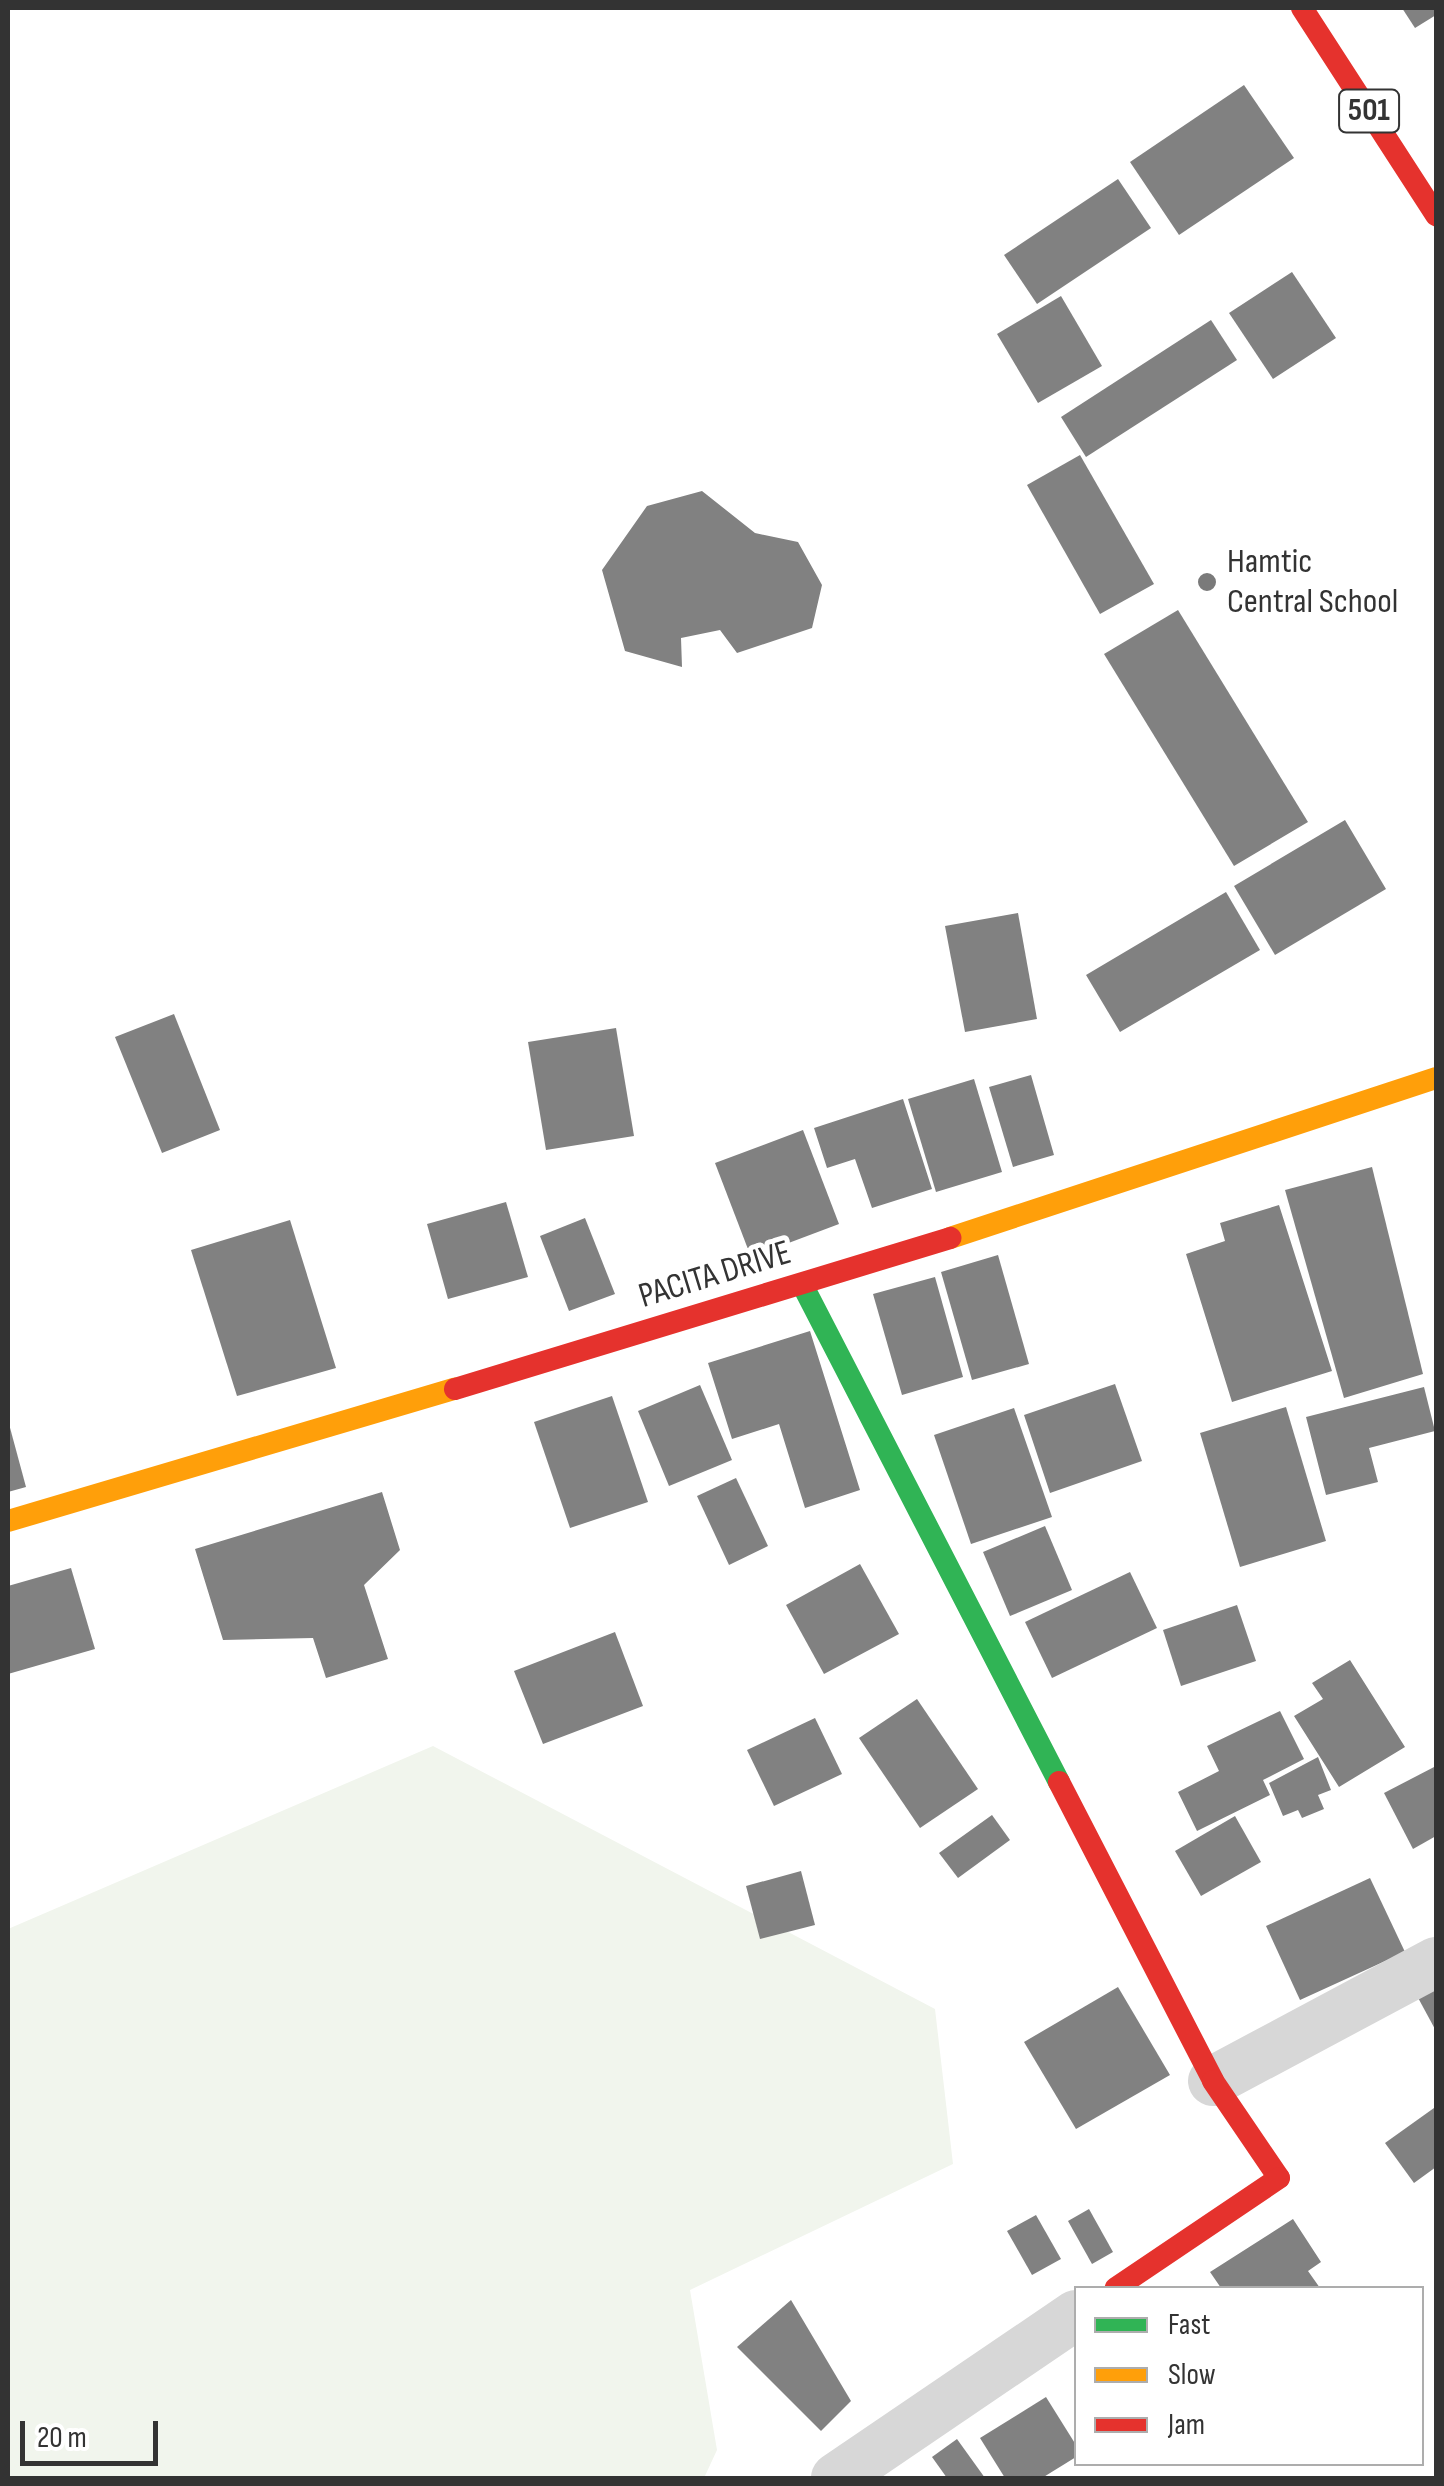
<!DOCTYPE html>
<style>
body{margin:0}
#map{position:relative;width:1444px;height:2486px;overflow:hidden;background:#fff;font-family:"Sofia Sans Condensed",sans-serif}
div>[style]{position:absolute}
[style*='--x']{left:calc(var(--x)*1px);top:calc(var(--y)*1px);width:calc(var(--w)*1px);rotate:calc(var(--a)*1deg)}
.green>*{inset:0;background:#f1f5ed}
.building>*{inset:0;background:#818181}
.street>*{height:50px;margin:-25px;padding:0 25px;transform-origin:25px;border-radius:25px;background:#d7d7d7}
.fast>*{height:22px;margin:-11px;padding:0 11px;transform-origin:11px;border-radius:11px;background:#30b455}
.slow>*{height:22px;margin:-11px;padding:0 11px;transform-origin:11px;border-radius:11px;background:#ff9f0a}
.jam>*{height:22px;margin:-11px;padding:0 11px;transform-origin:11px;border-radius:11px;background:#e5322d}
.dots>*{width:28px;height:28px;translate:-50% -50%;box-sizing:border-box;border:5px solid #fff;border-radius:50%}
span{translate:-50% -50%;white-space:nowrap;text-align:center;line-height:1.15;-webkit-text-stroke:10px #fff;paint-order:stroke}
.shield-label span{padding:2px 8px;background:#fff;border:2px solid;border-radius:8px;-webkit-text-stroke-width:0}
.shield-label{font-size:32px;color:#333;font-weight:700}
.poi-label{font-size:35px;color:#333}
.left{translate:0 -50%;text-align:left}
.street-label{font-size:35px;color:#333}
.frame{position:absolute;inset:0;border:10px solid #333;pointer-events:none}
.legend{position:absolute;left:1074px;top:2286px;width:350px;height:180px;box-sizing:border-box;background:#fff;border:2px solid #adadad;margin:0;padding:12px 18px;list-style:none;font-size:30px;color:#333}
.legend li{display:flex;align-items:center;gap:20px;height:50px}
.legend b{width:50px;border:2px solid #adadad}
.scale{position:absolute;left:20px;top:2421px;width:138px;height:45px;box-sizing:border-box;border:5px solid #333;border-top:0;padding-left:12px;font-size:30px;line-height:35px;white-space:nowrap;color:#333;-webkit-text-stroke:8px #fff;paint-order:stroke}
</style>
<div id="map">
<div class="green">
<div style="clip-path:polygon(433px 1746px,935px 2009px,953px 2164px,690px 2290px,717px 2450px,704px 2478px,8px 2478px,8px 1929px)"></div>
</div>
<div class="building">
<div style="clip-path:polygon(1402px 8px,1436px 8px,1436px 15px,1415px 28px)"></div>
<div style="clip-path:polygon(1244px 85px,1294px 158px,1179px 235px,1130px 162px)"></div>
<div style="clip-path:polygon(1118px 179px,1151px 228px,1037px 304px,1004px 255px)"></div>
<div style="clip-path:polygon(1292px 272px,1336px 338px,1273px 379px,1229px 313px)"></div>
<div style="clip-path:polygon(1061px 296px,1102px 366px,1038px 403px,997px 334px)"></div>
<div style="clip-path:polygon(1211px 320px,1237px 360px,1086px 457px,1061px 417px)"></div>
<div style="clip-path:polygon(1080px 455px,1154px 584px,1100px 614px,1027px 485px)"></div>
<div style="clip-path:polygon(702px 491px,755px 533px,798px 542px,822px 585px,812px 628px,737px 653px,720px 630px,681px 638px,682px 667px,625px 651px,602px 570px,647px 506px)"></div>
<div style="clip-path:polygon(1178px 610px,1308px 822px,1234px 866px,1104px 654px)"></div>
<div style="clip-path:polygon(1345px 820px,1386px 889px,1275px 955px,1234px 886px)"></div>
<div style="clip-path:polygon(1226px 892px,1260px 950px,1120px 1032px,1086px 975px)"></div>
<div style="clip-path:polygon(1018px 913px,1037px 1019px,965px 1032px,945px 926px)"></div>
<div style="clip-path:polygon(174px 1014px,220px 1130px,162px 1153px,115px 1037px)"></div>
<div style="clip-path:polygon(616px 1028px,634px 1136px,546px 1150px,528px 1042px)"></div>
<div style="clip-path:polygon(1031px 1075px,1054px 1155px,1013px 1167px,989px 1087px)"></div>
<div style="clip-path:polygon(974px 1079px,1002px 1172px,936px 1192px,908px 1099px)"></div>
<div style="clip-path:polygon(903px 1099px,932px 1189px,872px 1208px,855px 1159px,827px 1168px,814px 1128px)"></div>
<div style="clip-path:polygon(803px 1130px,839px 1224px,751px 1257px,715px 1163px)"></div>
<div style="clip-path:polygon(1372px 1167px,1423px 1374px,1344px 1398px,1285px 1190px)"></div>
<div style="clip-path:polygon(506px 1202px,528px 1277px,448px 1299px,427px 1224px)"></div>
<div style="clip-path:polygon(1279px 1205px,1332px 1371px,1232px 1402px,1186px 1254px,1225px 1241px,1220px 1223px)"></div>
<div style="clip-path:polygon(585px 1218px,615px 1294px,569px 1311px,540px 1236px)"></div>
<div style="clip-path:polygon(290px 1220px,336px 1368px,237px 1396px,191px 1250px)"></div>
<div style="clip-path:polygon(998px 1255px,1029px 1364px,972px 1380px,941px 1272px)"></div>
<div style="clip-path:polygon(935px 1277px,963px 1377px,902px 1395px,873px 1294px)"></div>
<div style="clip-path:polygon(810px 1331px,860px 1490px,805px 1508px,779px 1424px,732px 1439px,708px 1363px)"></div>
<div style="clip-path:polygon(1115px 1384px,1142px 1461px,1050px 1493px,1024px 1415px)"></div>
<div style="clip-path:polygon(700px 1385px,732px 1460px,669px 1486px,638px 1411px)"></div>
<div style="clip-path:polygon(1424px 1387px,1435px 1431px,1369px 1448px,1378px 1482px,1326px 1495px,1306px 1417px)"></div>
<div style="clip-path:polygon(612px 1396px,648px 1502px,570px 1528px,534px 1422px)"></div>
<div style="clip-path:polygon(1286px 1407px,1326px 1541px,1240px 1567px,1200px 1433px)"></div>
<div style="clip-path:polygon(1014px 1408px,1052px 1517px,971px 1544px,934px 1435px)"></div>
<div style="clip-path:polygon(9px 1424px,26px 1487px,8px 1492px,8px 1425px)"></div>
<div style="clip-path:polygon(736px 1478px,768px 1546px,729px 1565px,697px 1496px)"></div>
<div style="clip-path:polygon(382px 1492px,400px 1550px,364px 1585px,388px 1659px,326px 1678px,313px 1638px,223px 1640px,195px 1549px)"></div>
<div style="clip-path:polygon(1045px 1526px,1072px 1590px,1010px 1616px,983px 1552px)"></div>
<div style="clip-path:polygon(860px 1564px,899px 1634px,824px 1674px,786px 1605px)"></div>
<div style="clip-path:polygon(71px 1568px,95px 1649px,8px 1674px,8px 1586px)"></div>
<div style="clip-path:polygon(1130px 1572px,1157px 1628px,1052px 1678px,1025px 1622px)"></div>
<div style="clip-path:polygon(1237px 1605px,1256px 1661px,1181px 1686px,1163px 1630px)"></div>
<div style="clip-path:polygon(615px 1632px,643px 1706px,543px 1744px,514px 1671px)"></div>
<div style="clip-path:polygon(1350px 1660px,1405px 1747px,1339px 1787px,1294px 1716px,1323px 1699px,1312px 1683px)"></div>
<div style="clip-path:polygon(917px 1699px,978px 1789px,920px 1828px,859px 1738px)"></div>
<div style="clip-path:polygon(1280px 1711px,1304px 1759px,1263px 1780px,1270px 1795px,1197px 1831px,1178px 1792px,1219px 1771px,1207px 1746px)"></div>
<div style="clip-path:polygon(815px 1718px,842px 1774px,774px 1806px,747px 1750px)"></div>
<div style="clip-path:polygon(1318px 1757px,1331px 1790px,1318px 1795px,1324px 1809px,1302px 1818px,1298px 1810px,1283px 1816px,1269px 1783px)"></div>
<div style="clip-path:polygon(1436px 1766px,1436px 1836px,1413px 1849px,1384px 1793px)"></div>
<div style="clip-path:polygon(992px 1815px,1010px 1840px,958px 1878px,939px 1853px)"></div>
<div style="clip-path:polygon(1235px 1816px,1261px 1862px,1201px 1896px,1175px 1851px)"></div>
<div style="clip-path:polygon(801px 1871px,815px 1925px,760px 1939px,746px 1886px)"></div>
<div style="clip-path:polygon(1370px 1878px,1405px 1952px,1300px 2000px,1266px 1926px)"></div>
<div style="clip-path:polygon(1436px 1983px,1436px 2031px,1416px 1994px)"></div>
<div style="clip-path:polygon(1118px 1987px,1170px 2075px,1076px 2129px,1024px 2042px)"></div>
<div style="clip-path:polygon(1434px 2108px,1436px 2167px,1414px 2183px,1385px 2143px)"></div>
<div style="clip-path:polygon(1089px 2209px,1113px 2252px,1092px 2264px,1068px 2221px)"></div>
<div style="clip-path:polygon(1036px 2215px,1061px 2259px,1032px 2275px,1007px 2231px)"></div>
<div style="clip-path:polygon(1293px 2219px,1321px 2262px,1308px 2271px,1320px 2288px,1221px 2288px,1210px 2272px)"></div>
<div style="clip-path:polygon(791px 2300px,851px 2401px,821px 2431px,737px 2347px)"></div>
<div style="clip-path:polygon(1046px 2397px,1076px 2445px,1076px 2457px,1042px 2478px,1005px 2478px,980px 2438px)"></div>
<div style="clip-path:polygon(957px 2439px,985px 2478px,947px 2478px,932px 2457px)"></div>
</div>
<div class="street">
<div style="--x:1213;--y:2081;--w:253;--a:-28.1"></div>
<div style="--x:836;--y:2478;--w:290;--a:-34.2"></div>
</div>
<div class="fast">
<div style="--x:803;--y:1286;--w:558;--a:62.7"></div>
</div>
<div class="slow">
<div style="--x:950;--y:1238;--w:512;--a:-18.22"></div>
<div style="--x:8;--y:1521;--w:466;--a:-16.5"></div>
</div>
<div class="jam">
<div style="--x:1302;--y:8;--w:247;--a:57.1"></div>
<div style="--x:455;--y:1389;--w:518;--a:-16.96"></div>
<div style="--x:1059;--y:1782;--w:336;--a:62.7"></div>
<div style="--x:1213;--y:2081;--w:117;--a:55.8"></div>
<div style="--x:1279;--y:2178;--w:197;--a:146"></div>
</div>
<div class="dots">
<div style="left:1207px;top:582px;background:#7a7a7a"></div>
</div>
<div class="shield-label">
<span style="left:1369px;top:111px">501</span>
</div>
<div class="poi-label">
<span class="left" style="left:1227px;top:582px">Hamtic<br>Central School</span>
</div>
<div class="street-label">
<span style="left:715px;top:1275px;rotate:-17deg">PACITA DRIVE</span>
</div>
<div class="frame"></div>
<ul class="legend">
<li><b style="height:12px;background:#30b455"></b>Fast</li>
<li><b style="height:12px;background:#ff9f0a"></b>Slow</li>
<li><b style="height:12px;background:#e5322d"></b>Jam</li>
</ul>
<div class="scale">20 m</div>
</div>
